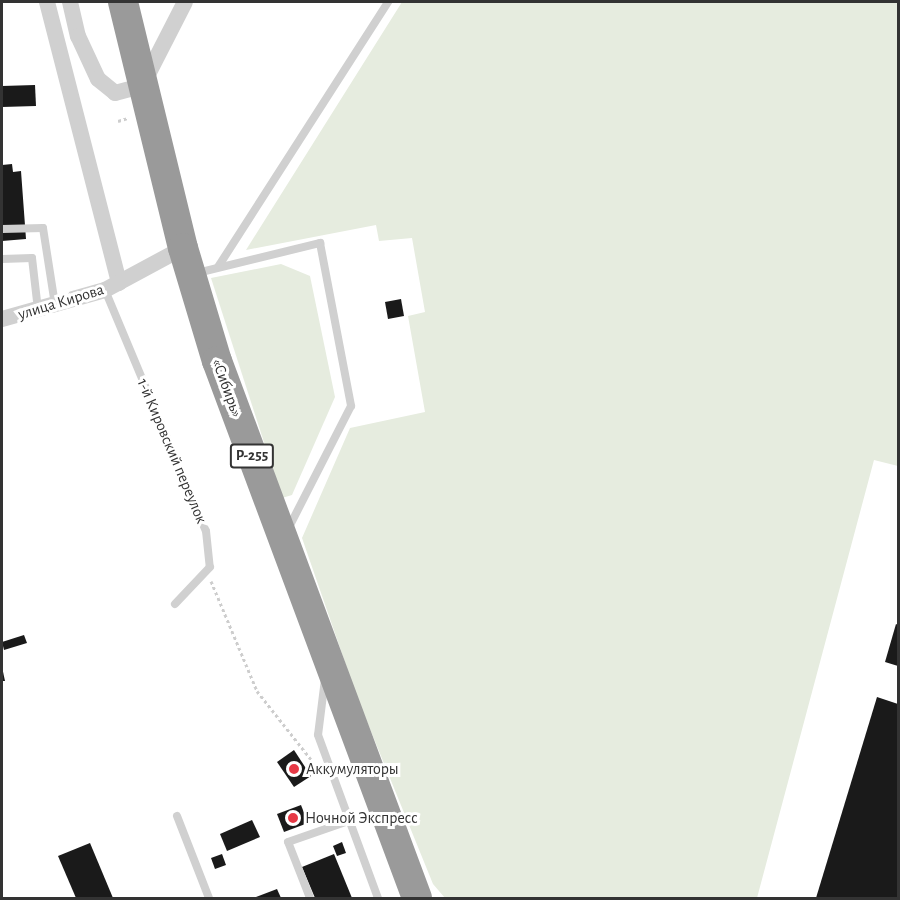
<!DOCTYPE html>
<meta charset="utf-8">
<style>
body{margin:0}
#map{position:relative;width:900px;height:900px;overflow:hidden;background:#fff;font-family:"Alegreya Sans",sans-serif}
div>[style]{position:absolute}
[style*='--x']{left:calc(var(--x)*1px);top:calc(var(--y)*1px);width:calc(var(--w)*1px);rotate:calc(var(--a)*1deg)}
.green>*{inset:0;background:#e6ecdf}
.building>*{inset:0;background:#1a1a1a}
.path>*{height:3px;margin-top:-1.5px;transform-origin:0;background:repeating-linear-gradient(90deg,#cdcdcd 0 3px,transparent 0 6px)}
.lane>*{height:8px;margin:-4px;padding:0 4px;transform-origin:4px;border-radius:4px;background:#d0d0d0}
.street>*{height:16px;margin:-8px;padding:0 8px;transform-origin:8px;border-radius:8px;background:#d0d0d0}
.highway>*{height:30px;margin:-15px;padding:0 15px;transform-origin:15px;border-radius:15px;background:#9a9a9a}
.dots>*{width:16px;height:16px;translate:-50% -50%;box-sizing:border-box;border:3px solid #fff;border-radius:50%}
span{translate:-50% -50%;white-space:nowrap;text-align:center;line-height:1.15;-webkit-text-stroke:6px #fff;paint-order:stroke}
.shield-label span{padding:2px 4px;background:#fff;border:2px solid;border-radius:4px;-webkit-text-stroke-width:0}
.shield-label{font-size:15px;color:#333;font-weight:700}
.street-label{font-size:16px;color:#333}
.poi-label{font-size:16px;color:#333}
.left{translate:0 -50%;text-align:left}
.frame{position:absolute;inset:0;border:3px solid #333;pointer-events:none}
</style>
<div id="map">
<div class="green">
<div style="clip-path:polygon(402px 2px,898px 2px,898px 466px,874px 460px,757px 898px,445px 898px,433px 884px,357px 697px,302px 538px,350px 428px,425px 412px,408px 316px,425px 312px,412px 238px,379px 241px,376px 225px,246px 250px)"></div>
<div style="clip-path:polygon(281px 264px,310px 276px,335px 397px,292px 495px,282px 498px,211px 278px)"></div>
</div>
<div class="building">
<div style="clip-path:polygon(35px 85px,36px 106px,2px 107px,2px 86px)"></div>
<div style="clip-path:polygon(12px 164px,13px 172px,21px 171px,26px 239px,2px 241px,2px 165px)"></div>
<div style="clip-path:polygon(401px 299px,404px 316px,388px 319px,385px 302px)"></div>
<div style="clip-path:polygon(896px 624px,898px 625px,898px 666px,885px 662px)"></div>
<div style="clip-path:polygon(24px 635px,27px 643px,4px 650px,2px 642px)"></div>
<div style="clip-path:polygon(2px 667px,5px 681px,2px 681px)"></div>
<div style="clip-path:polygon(877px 697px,898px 704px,898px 898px,816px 898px)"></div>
<div style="clip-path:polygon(294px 750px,311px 776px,294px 787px,277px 762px)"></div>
<div style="clip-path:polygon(301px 805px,308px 823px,284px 832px,277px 814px)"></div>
<div style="clip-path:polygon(252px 820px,260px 837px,227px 851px,220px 834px)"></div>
<div style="clip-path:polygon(342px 842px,346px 853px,337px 856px,333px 846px)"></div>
<div style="clip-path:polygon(90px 843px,113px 898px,76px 898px,58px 856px)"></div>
<div style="clip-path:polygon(222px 854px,226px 865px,215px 869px,211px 858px)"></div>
<div style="clip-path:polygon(334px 854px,352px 898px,315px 898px,302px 867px)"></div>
<div style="clip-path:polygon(277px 889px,281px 898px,253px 898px)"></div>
</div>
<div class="path">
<div style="--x:118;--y:121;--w:10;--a:-17"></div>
<div style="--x:211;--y:581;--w:119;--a:67.3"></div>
<div style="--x:257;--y:691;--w:90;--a:51.7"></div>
</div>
<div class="lane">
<div style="--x:2;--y:229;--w:41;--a:-1.4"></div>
<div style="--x:43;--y:228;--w:78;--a:81.1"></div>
<div style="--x:2;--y:259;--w:30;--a:-2"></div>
<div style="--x:32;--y:258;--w:52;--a:83.4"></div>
<div style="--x:218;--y:267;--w:315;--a:-57.3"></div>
<div style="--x:197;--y:273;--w:127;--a:-13.7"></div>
<div style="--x:320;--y:243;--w:166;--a:79.2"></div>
<div style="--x:351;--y:406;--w:138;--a:117.1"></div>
<div style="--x:105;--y:290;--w:261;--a:67.3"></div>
<div style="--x:206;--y:531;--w:36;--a:84"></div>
<div style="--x:210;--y:567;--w:51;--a:133.4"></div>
<div style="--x:325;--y:679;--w:56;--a:97.1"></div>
<div style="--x:318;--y:735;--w:174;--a:69.8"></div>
<div style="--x:177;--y:816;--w:88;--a:68.7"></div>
<div style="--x:310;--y:898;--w:60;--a:-111.4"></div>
<div style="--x:288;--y:842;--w:67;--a:-19.2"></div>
</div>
<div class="street">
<div style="--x:47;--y:2;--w:290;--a:75.6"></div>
<div style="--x:70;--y:2;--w:35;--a:77"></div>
<div style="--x:78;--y:36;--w:47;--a:65.1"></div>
<div style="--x:98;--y:79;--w:22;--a:39"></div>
<div style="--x:115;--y:93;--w:28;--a:-15"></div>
<div style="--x:142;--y:86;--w:94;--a:-62.9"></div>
<div style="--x:2;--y:319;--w:107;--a:-15.7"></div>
<div style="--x:105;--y:290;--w:89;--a:-28.3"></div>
</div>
<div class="highway">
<div style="--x:123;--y:2;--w:253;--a:76.3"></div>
<div style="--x:183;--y:248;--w:118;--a:73.3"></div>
<div style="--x:217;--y:361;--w:573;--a:69.57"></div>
</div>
<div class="dots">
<div style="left:294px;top:769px;background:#e63946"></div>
<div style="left:293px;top:818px;background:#e63946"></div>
</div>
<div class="shield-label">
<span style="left:252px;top:456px">Р-255</span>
</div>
<div class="street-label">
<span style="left:61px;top:302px;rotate:-17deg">улица Кирова</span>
<span style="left:227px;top:388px;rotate:70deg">«Сибирь»</span>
<span style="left:172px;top:451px;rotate:67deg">1-й Кировский переулок</span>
</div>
<div class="poi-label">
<span class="left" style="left:306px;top:769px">Аккумуляторы</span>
<span class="left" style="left:305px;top:818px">Ночной Экспресс</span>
</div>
<div class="frame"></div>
</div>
